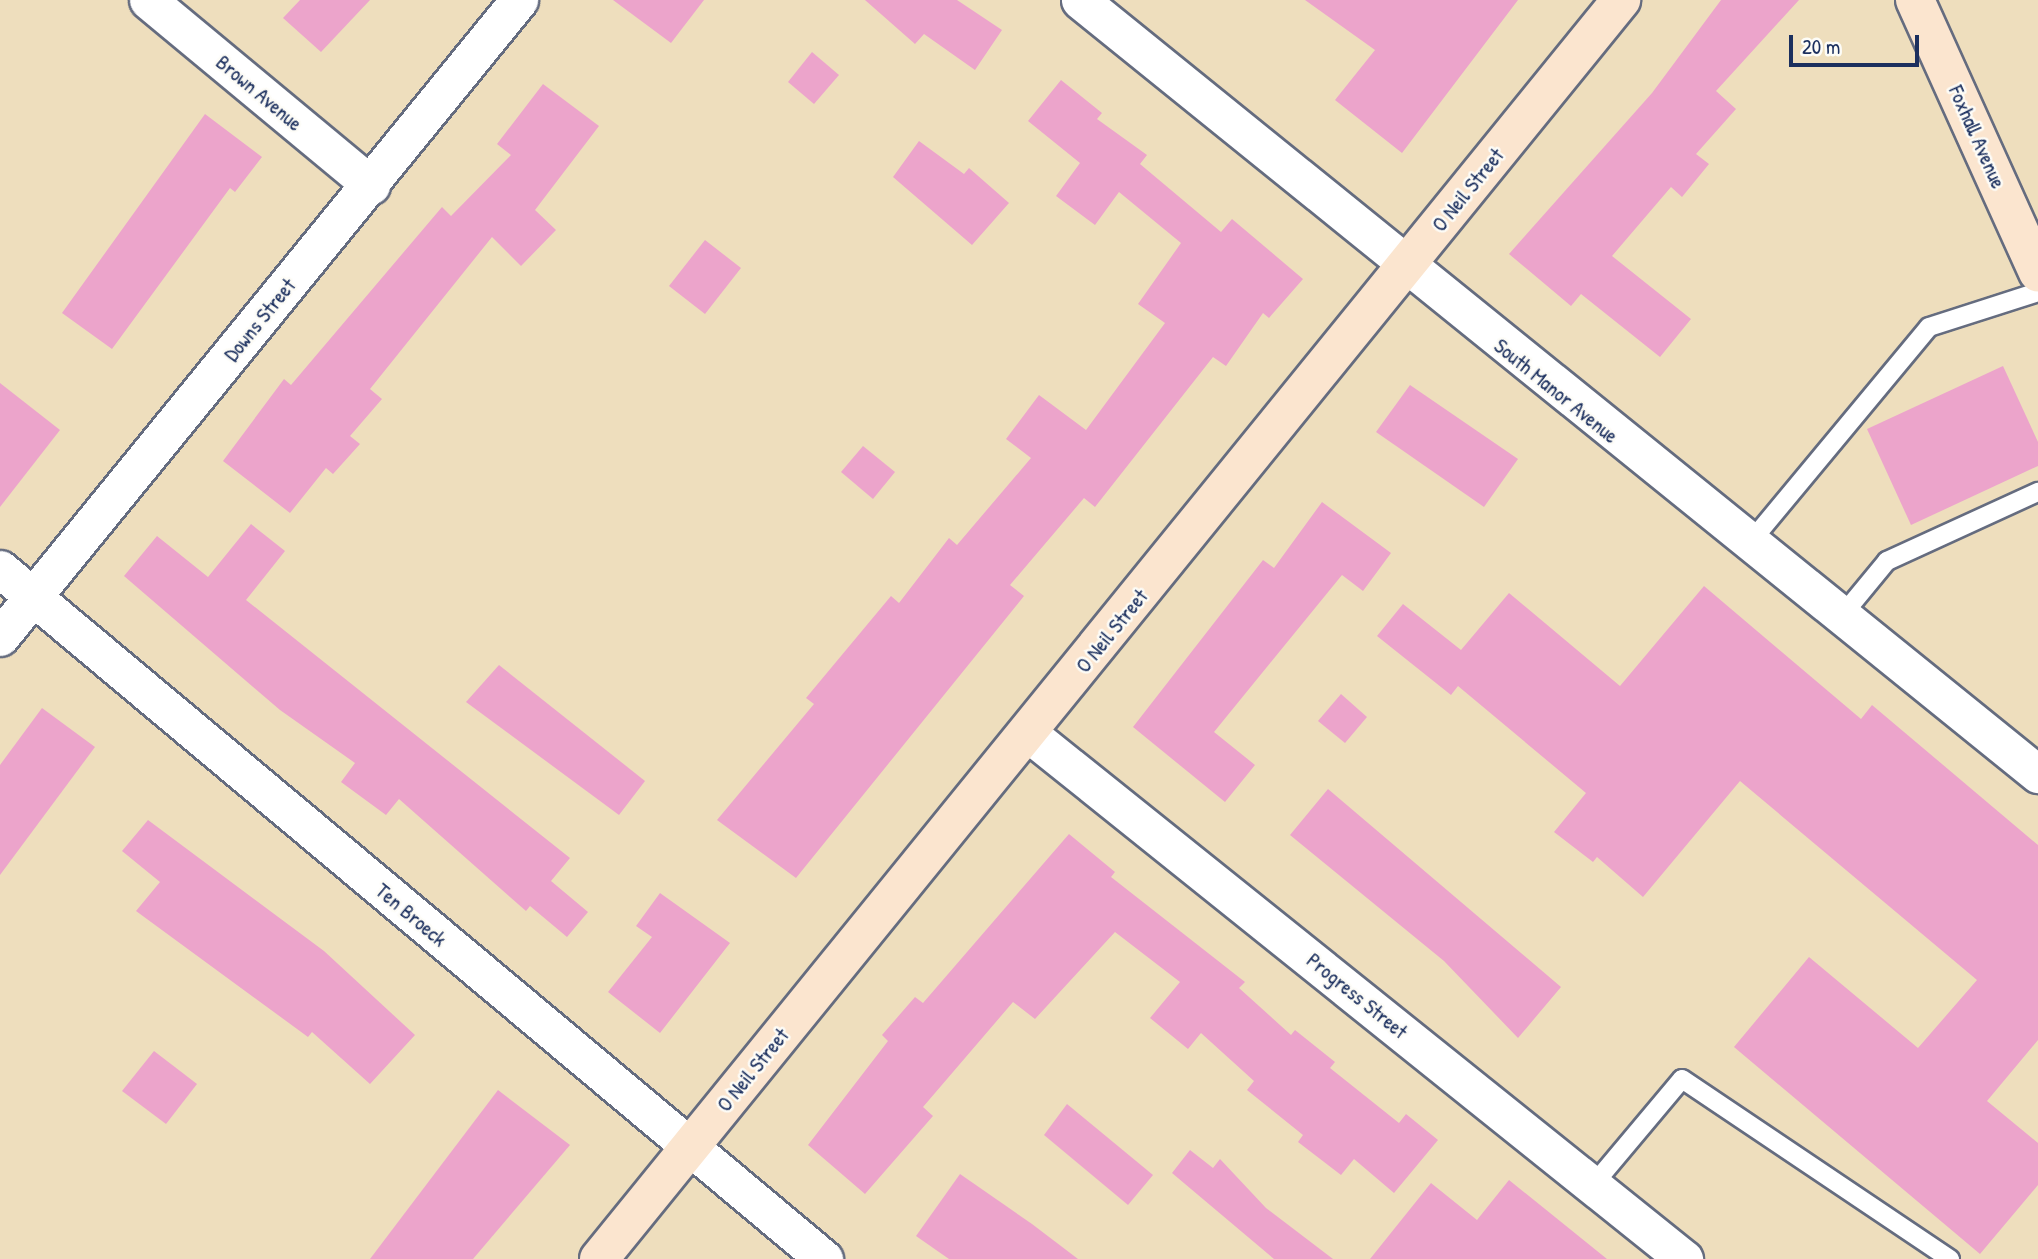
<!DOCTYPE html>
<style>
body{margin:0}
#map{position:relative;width:2038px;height:1259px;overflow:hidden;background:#eedebd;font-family:"Patrick Hand",sans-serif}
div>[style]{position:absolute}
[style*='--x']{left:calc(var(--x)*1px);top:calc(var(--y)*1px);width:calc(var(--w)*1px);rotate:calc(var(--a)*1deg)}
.building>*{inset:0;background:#eca4cb}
.roads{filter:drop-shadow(2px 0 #656c7f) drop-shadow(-2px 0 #656c7f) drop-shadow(0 2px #656c7f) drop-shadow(0 -2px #656c7f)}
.lane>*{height:18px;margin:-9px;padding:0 9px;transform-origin:9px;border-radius:9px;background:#fff}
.street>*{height:37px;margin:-18.5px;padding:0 18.5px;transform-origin:18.5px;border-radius:18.5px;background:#fff}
.secondary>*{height:38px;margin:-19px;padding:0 19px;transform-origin:19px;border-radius:19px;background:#fbe5cf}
span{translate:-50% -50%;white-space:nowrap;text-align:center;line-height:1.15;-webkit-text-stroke:5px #fdfcf7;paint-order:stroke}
.street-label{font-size:21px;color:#1b2f5e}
.scale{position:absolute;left:1789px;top:35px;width:130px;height:32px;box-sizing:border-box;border:4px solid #1b2f5e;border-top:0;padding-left:9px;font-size:21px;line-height:24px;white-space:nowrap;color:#1b2f5e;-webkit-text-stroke:5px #fdfcf7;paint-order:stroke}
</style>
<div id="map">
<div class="building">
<div style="clip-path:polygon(300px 0,370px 0,321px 52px,283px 18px)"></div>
<div style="clip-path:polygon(613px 0,704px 0,671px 43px)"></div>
<div style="clip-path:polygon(865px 0,957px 0,1002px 30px,975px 70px,924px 34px,915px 44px)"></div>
<div style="clip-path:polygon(1305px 0,1518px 0,1402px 153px,1335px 100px,1375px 50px)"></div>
<div style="clip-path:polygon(1721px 0,1799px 0,1716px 91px,1736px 109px,1696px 154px,1709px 164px,1682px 197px,1671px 187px,1612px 256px,1691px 319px,1660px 357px,1581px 294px,1571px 306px,1509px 254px,1652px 93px)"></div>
<div style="clip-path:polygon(812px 52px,839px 75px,814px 104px,788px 82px)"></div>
<div style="clip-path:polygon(1061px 80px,1102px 113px,1097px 119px,1147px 155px,1140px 164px,1221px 232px,1232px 219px,1303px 279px,1269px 318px,1263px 313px,1226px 366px,1213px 357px,1095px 507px,1084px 498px,1010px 585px,1024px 596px,796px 878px,717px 820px,814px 704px,806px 698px,891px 596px,899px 603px,949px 538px,957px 545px,1031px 458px,1006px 439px,1039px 395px,1086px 430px,1165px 323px,1138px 304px,1181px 243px,1119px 192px,1095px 225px,1056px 196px,1080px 163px,1028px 121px)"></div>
<div style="clip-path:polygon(543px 84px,599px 126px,535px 210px,556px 230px,521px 266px,492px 237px,370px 389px,382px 399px,350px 436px,360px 444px,333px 474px,326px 468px,290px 513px,223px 461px,284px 379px,291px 385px,442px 207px,451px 216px,511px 155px,497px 144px)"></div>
<div style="clip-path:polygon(205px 114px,262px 157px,235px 192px,230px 188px,112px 349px,62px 313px)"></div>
<div style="clip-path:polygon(919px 141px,964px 174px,969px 168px,1009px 203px,972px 245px,893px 177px)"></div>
<div style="clip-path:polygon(705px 240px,741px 268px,705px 314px,669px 286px)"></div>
<div style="clip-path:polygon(2003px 366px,2038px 442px,2038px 466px,1911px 525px,1867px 429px)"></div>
<div style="clip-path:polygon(0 383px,60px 430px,0 507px)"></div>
<div style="clip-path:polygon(1410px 385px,1518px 459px,1484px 507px,1376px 432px)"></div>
<div style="clip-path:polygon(863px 446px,895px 472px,873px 499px,841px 472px)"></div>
<div style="clip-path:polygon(1322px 502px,1391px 553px,1363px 591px,1342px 575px,1214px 732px,1255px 765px,1225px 802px,1133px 727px,1263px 560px,1274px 568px)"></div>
<div style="clip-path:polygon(251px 524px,285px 551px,246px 600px,570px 858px,551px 881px,588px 912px,567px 937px,530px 906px,526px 911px,399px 799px,386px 815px,341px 782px,355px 763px,280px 710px,124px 576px,157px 536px,208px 577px)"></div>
<div style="clip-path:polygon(1704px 586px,1861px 719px,1872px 705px,2038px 845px,2038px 1040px,1987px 1101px,2038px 1143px,2038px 1185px,1980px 1254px,1734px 1047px,1809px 957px,1918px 1048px,1977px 980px,1740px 781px,1643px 897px,1597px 857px,1593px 862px,1554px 832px,1586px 793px,1458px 686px,1451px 695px,1377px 636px,1403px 604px,1461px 650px,1509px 593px,1620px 686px)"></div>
<div style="clip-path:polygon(499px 665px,645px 781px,619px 815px,466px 702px)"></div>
<div style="clip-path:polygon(1341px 694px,1367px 717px,1345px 743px,1318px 721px)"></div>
<div style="clip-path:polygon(42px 708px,95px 747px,0 875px,0 765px)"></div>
<div style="clip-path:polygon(1328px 789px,1561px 987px,1518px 1038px,1444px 961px,1290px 835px)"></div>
<div style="clip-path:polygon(148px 820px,324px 951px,415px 1035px,370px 1084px,312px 1032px,308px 1037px,136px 911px,160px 882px,122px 851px)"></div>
<div style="clip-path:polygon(1069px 834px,1115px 872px,1111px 877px,1245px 982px,1239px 988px,1291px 1035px,1295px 1030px,1335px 1062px,1330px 1068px,1399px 1123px,1406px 1114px,1438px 1140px,1394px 1193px,1354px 1159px,1341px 1175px,1298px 1142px,1303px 1135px,1247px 1090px,1254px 1081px,1201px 1033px,1188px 1049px,1150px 1018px,1180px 982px,1115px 932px,1035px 1019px,1013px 1002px,923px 1107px,933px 1116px,865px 1194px,808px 1145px,888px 1041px,882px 1035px,915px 997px,923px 1003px)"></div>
<div style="clip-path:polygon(660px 893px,730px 943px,660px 1033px,608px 992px,652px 937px,636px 926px)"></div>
<div style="clip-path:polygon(154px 1051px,197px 1084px,166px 1124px,122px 1091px)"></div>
<div style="clip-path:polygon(498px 1090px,570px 1145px,473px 1259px,370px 1259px)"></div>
<div style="clip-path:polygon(1067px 1104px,1153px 1175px,1128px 1205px,1044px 1135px)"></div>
<div style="clip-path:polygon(1190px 1150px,1213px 1168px,1220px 1159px,1266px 1208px,1333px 1259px,1274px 1259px,1172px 1173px)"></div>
<div style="clip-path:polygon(960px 1174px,1032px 1224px,1078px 1259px,949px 1259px,916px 1236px)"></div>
<div style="clip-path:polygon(1509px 1180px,1607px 1259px,1370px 1259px,1431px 1183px,1477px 1220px)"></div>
</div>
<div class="roads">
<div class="lane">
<div style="--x:1748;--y:545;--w:283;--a:-50.3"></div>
<div style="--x:1929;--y:327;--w:114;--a:-17.8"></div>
<div style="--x:1840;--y:618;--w:74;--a:-50.5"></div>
<div style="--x:1887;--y:561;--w:166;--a:-24.6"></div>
<div style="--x:1593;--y:1185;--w:138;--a:-50"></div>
<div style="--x:1682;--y:1079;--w:323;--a:33.9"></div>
</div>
<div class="street">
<div style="--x:148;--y:0;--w:290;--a:39.7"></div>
<div style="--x:1080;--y:0;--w:1232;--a:38.94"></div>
<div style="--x:0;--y:569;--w:1075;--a:39.94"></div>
<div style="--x:0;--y:637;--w:822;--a:-50.83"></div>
<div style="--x:1028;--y:733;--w:841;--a:38.72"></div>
</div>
<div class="secondary">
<div style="--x:1915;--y:0;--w:299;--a:65.7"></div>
<div style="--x:599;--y:1259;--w:1622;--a:-50.93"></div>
</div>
</div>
<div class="street-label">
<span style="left:259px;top:93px;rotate:40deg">Brown Avenue</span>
<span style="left:1977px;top:137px;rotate:66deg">Foxhall Avenue</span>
<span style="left:1468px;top:190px;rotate:-51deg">O Neil Street</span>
<span style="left:260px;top:320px;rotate:-51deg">Downs Street</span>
<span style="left:1556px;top:391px;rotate:39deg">South Manor Avenue</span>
<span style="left:1112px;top:631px;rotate:-51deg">O Neil Street</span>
<span style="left:411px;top:915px;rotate:40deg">Ten Broeck</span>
<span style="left:1357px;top:996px;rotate:39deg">Progress Street</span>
<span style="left:753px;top:1070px;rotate:-51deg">O Neil Street</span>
</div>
<div class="scale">20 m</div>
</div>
